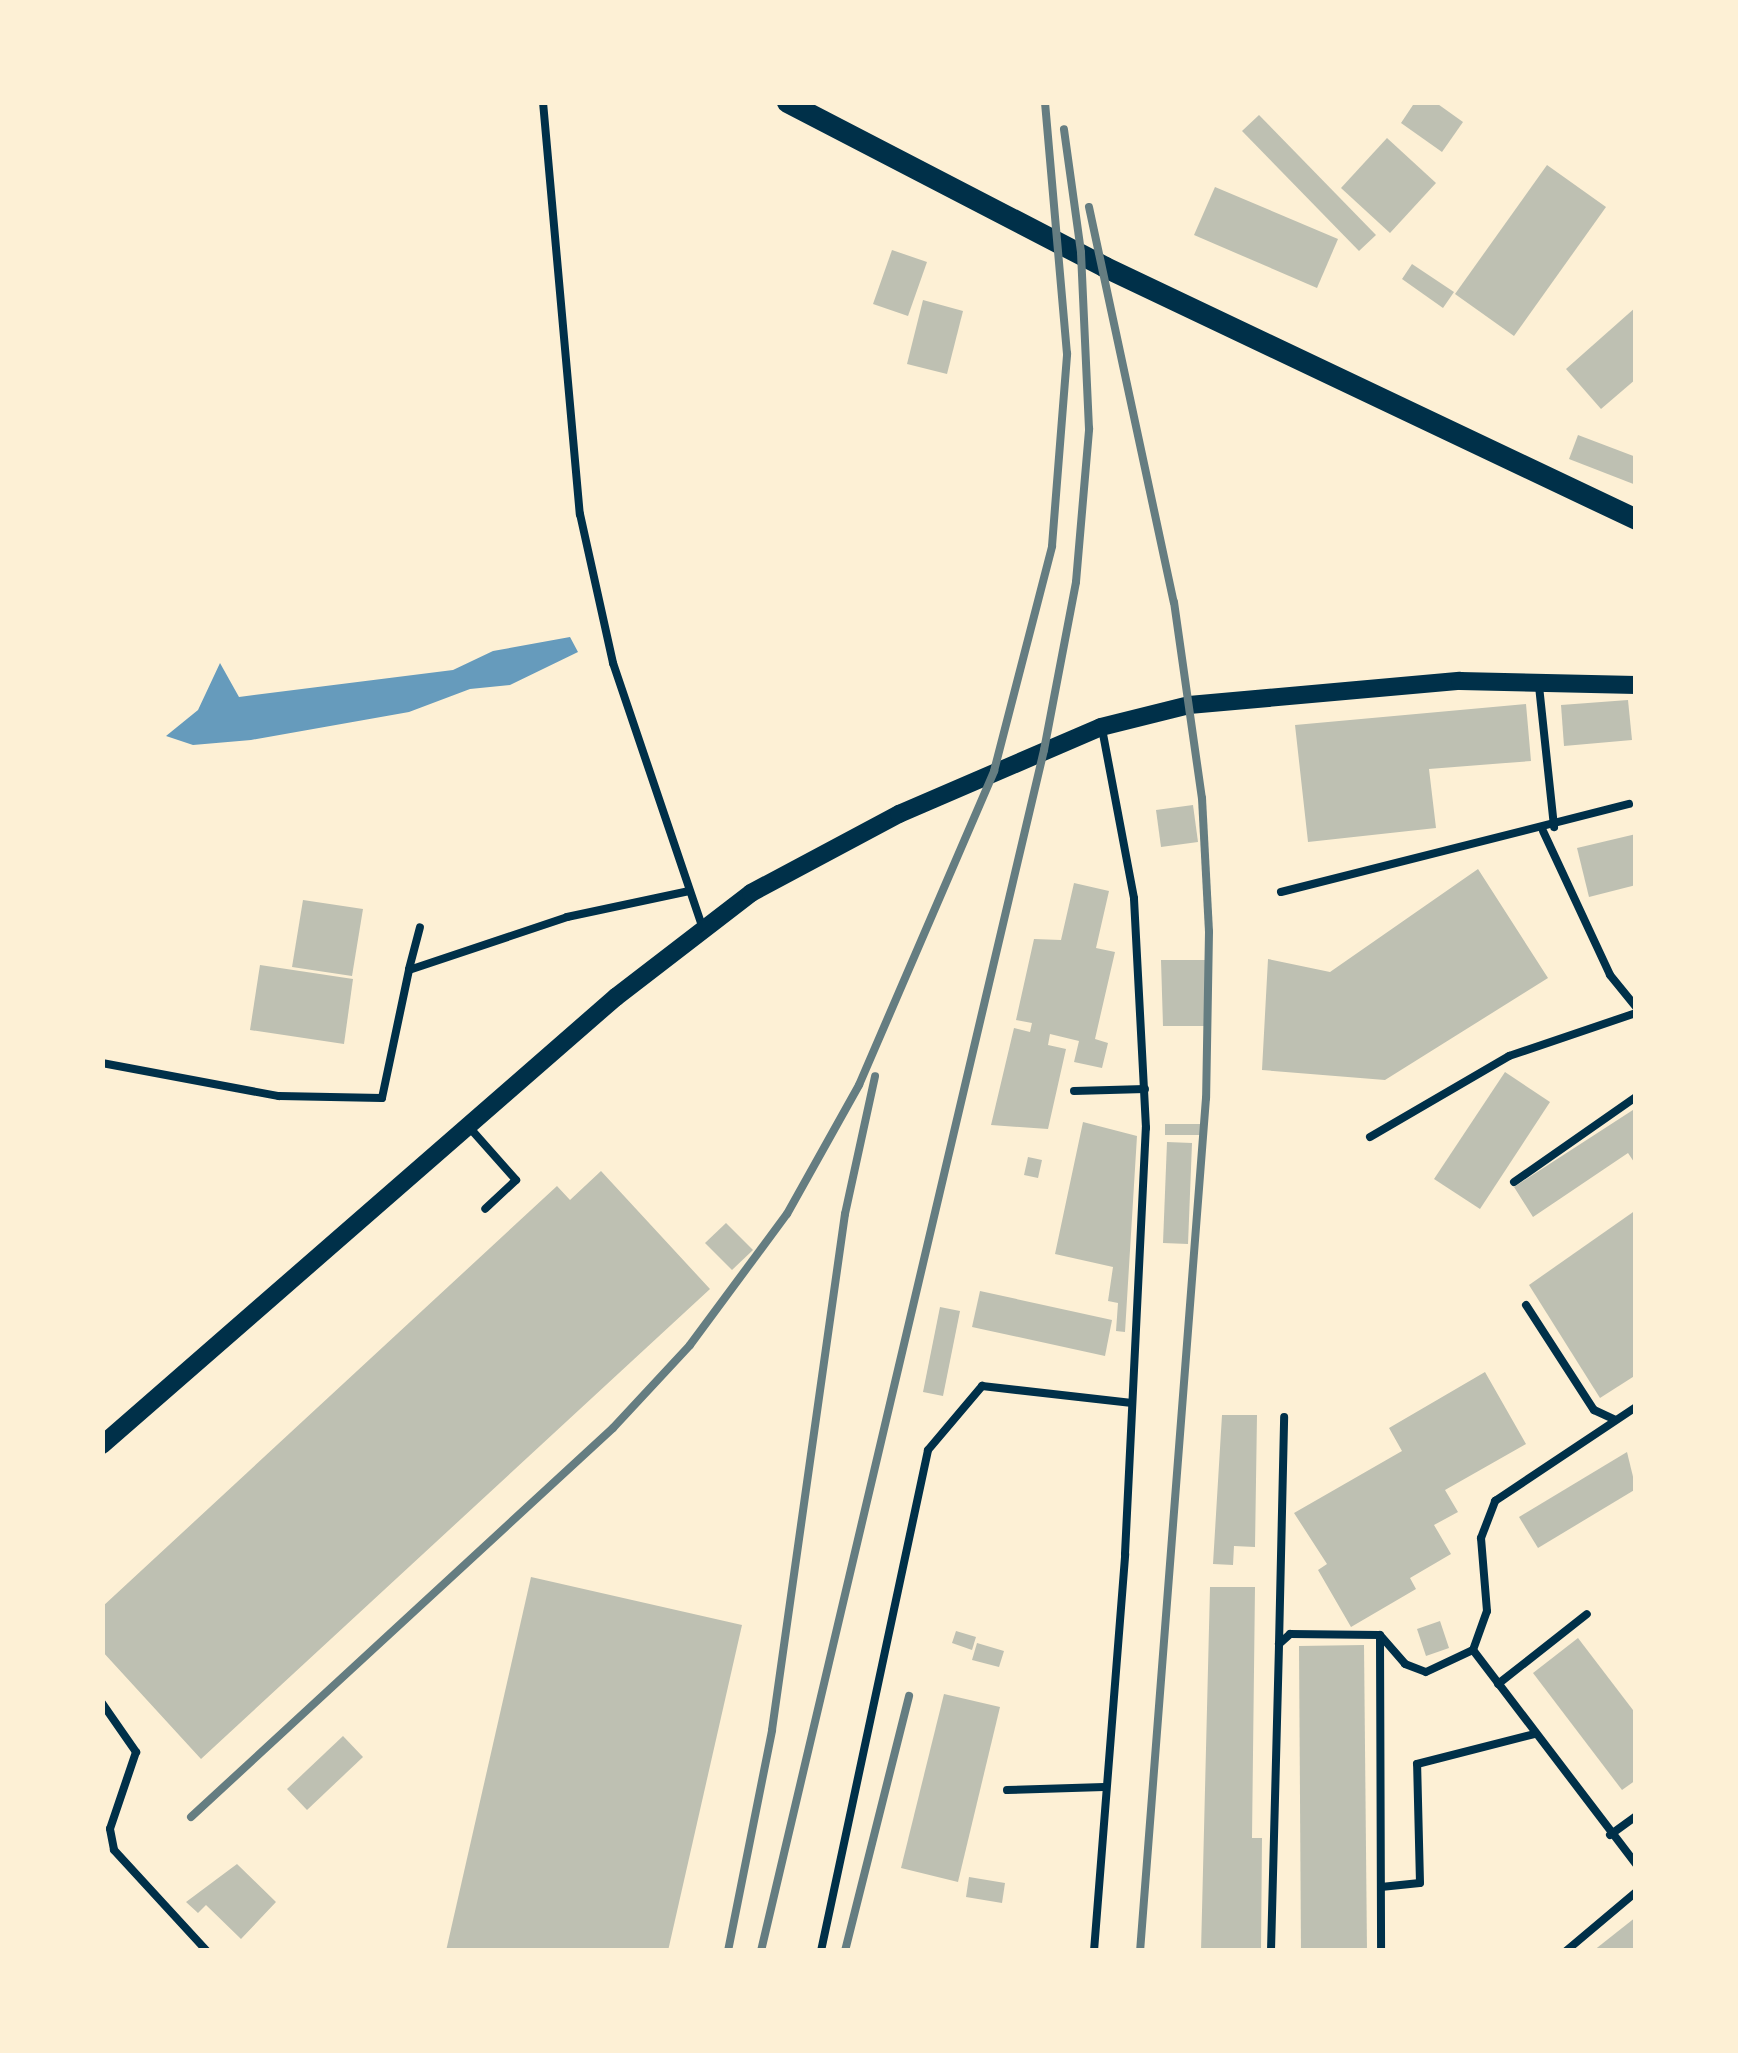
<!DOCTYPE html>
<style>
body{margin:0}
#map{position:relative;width:1738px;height:2053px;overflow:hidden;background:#fdf0d5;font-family:Arial,sans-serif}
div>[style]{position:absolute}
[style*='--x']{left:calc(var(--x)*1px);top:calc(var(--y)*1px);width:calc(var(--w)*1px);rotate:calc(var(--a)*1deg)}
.water>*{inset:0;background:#669bbc}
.building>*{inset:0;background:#bec0b2}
.service>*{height:8px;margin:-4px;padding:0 4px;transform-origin:4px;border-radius:4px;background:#003049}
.tertiary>*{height:18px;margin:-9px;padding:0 9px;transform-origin:9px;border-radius:9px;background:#003049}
.secondary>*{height:21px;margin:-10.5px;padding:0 10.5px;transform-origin:10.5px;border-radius:10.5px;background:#003049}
.rail>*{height:8px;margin:-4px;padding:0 4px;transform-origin:4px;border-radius:4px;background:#657d81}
span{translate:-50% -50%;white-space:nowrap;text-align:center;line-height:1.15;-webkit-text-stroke:12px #fdf0d5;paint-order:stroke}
.frame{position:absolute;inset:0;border:105px solid #fdf0d5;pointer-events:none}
</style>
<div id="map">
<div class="water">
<div style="clip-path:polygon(570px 637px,578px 652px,510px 685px,470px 689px,409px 712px,251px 740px,193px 745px,166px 736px,198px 710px,220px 663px,239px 697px,453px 670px,493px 651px)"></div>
</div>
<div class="building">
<div style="clip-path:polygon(1415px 102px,1435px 102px,1463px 122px,1442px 152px,1401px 123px)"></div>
<div style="clip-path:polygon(1259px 115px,1376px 235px,1359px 251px,1242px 131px)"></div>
<div style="clip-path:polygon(1387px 138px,1436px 183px,1390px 233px,1341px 188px)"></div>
<div style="clip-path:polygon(1547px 165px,1606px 207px,1514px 336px,1455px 294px)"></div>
<div style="clip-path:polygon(1215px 187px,1338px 239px,1317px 288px,1194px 235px)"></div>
<div style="clip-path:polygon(892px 250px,927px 262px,908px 316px,873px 304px)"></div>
<div style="clip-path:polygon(1412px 264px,1454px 292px,1443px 308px,1402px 279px)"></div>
<div style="clip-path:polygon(923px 300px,963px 311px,947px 374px,907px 364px)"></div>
<div style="clip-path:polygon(1636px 307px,1636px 379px,1601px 409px,1566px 369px)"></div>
<div style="clip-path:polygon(1578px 435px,1636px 457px,1636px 485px,1569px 459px)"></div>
<div style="clip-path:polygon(1628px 700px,1632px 740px,1564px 746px,1561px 705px)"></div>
<div style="clip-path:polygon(1526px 704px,1531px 761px,1429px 769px,1436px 828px,1308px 842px,1295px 725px)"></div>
<div style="clip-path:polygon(1193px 805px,1198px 842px,1161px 847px,1156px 810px)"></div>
<div style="clip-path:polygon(1636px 834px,1636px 885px,1589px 897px,1577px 848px)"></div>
<div style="clip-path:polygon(1478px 869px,1548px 978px,1385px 1080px,1262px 1070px,1268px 959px,1330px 972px)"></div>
<div style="clip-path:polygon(1074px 883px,1109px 891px,1096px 948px,1115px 952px,1095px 1039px,1108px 1043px,1102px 1068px,1074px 1062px,1079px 1041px,1050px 1034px,1048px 1045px,1066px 1049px,1048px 1129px,991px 1125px,1014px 1028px,1030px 1032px,1032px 1023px,1016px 1020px,1034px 939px,1061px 940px)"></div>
<div style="clip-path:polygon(303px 900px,363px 909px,352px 976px,292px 967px)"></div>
<div style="clip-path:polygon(1161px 960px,1205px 960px,1206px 1026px,1163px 1026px)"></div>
<div style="clip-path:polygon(260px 965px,353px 979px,344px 1044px,250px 1030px)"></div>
<div style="clip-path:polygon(1505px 1072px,1550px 1102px,1480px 1209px,1434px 1179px)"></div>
<div style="clip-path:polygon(1636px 1108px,1636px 1165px,1628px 1153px,1533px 1217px,1514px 1187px)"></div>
<div style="clip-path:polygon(1083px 1122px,1137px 1136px,1125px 1332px,1116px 1331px,1118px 1303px,1108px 1301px,1113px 1267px,1055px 1254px)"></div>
<div style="clip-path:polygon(1165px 1124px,1201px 1124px,1201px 1135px,1165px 1135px)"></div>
<div style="clip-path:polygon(1167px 1142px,1192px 1143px,1188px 1244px,1163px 1243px)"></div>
<div style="clip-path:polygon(1028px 1157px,1042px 1160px,1038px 1178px,1024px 1175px)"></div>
<div style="clip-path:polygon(601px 1171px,710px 1289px,201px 1759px,102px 1651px,102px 1607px,557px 1186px,570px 1200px)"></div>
<div style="clip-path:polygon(1636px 1210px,1636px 1375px,1600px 1398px,1529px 1285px)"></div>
<div style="clip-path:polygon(726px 1223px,753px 1250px,732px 1270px,705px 1243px)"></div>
<div style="clip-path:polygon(980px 1291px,1112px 1320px,1105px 1356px,972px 1327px)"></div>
<div style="clip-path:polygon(940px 1307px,960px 1311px,943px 1396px,923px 1392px)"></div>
<div style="clip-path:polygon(1485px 1372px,1526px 1444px,1445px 1490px,1458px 1512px,1434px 1525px,1451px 1554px,1410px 1578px,1416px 1589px,1351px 1627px,1318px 1570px,1327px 1564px,1294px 1513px,1402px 1451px,1389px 1428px)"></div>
<div style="clip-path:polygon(1222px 1415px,1257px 1415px,1255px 1547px,1234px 1546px,1233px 1565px,1213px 1564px)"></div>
<div style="clip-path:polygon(1627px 1452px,1636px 1489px,1538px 1548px,1519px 1517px)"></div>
<div style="clip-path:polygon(531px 1577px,742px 1625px,668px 1951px,446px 1951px)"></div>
<div style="clip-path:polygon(1210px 1587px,1255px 1587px,1252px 1838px,1262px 1838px,1261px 1951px,1201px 1951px)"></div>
<div style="clip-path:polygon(1440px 1621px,1449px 1648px,1426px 1656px,1417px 1629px)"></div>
<div style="clip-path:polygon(956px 1631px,976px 1637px,972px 1650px,952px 1643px)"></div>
<div style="clip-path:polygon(1578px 1638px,1636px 1714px,1636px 1780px,1622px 1790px,1533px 1673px)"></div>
<div style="clip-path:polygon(977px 1643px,1004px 1651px,999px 1667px,972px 1660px)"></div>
<div style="clip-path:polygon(1364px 1645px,1367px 1951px,1301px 1951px,1299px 1646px)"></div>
<div style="clip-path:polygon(944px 1694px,1000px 1707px,958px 1882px,901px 1868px)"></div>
<div style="clip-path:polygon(343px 1736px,363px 1757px,307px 1810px,287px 1789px)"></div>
<div style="clip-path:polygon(237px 1864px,276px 1902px,241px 1939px,206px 1905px,198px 1913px,186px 1902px)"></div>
<div style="clip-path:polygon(969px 1877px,1005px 1883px,1002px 1903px,966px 1897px)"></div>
<div style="clip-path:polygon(1636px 1917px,1636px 1951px,1593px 1951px)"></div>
</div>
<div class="service">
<div style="--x:543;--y:102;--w:414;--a:84.9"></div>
<div style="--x:580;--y:514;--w:153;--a:77.5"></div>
<div style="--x:613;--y:663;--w:278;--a:71.3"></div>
<div style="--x:1539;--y:686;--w:142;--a:83.9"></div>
<div style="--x:1543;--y:831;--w:159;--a:65"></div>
<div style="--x:1610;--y:975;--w:41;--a:50.9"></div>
<div style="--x:1281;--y:892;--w:359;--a:-14.2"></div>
<div style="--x:409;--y:969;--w:43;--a:-75.3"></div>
<div style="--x:102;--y:1063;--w:180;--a:10.6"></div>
<div style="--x:279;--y:1096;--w:103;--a:1.1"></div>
<div style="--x:382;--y:1098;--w:131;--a:-78.1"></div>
<div style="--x:409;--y:970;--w:167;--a:-18.5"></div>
<div style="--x:567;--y:917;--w:125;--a:-12"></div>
<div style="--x:1074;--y:1091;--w:71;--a:-1.6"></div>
<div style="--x:469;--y:1127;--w:71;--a:48.4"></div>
<div style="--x:516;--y:1180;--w:42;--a:136.9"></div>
<div style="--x:1370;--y:1137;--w:161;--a:-30.2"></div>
<div style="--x:1509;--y:1056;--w:134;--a:-18.7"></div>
<div style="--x:1514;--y:1182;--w:149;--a:-34.9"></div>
<div style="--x:1526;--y:1305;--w:125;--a:57.1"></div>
<div style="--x:1594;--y:1410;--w:23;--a:25"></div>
<div style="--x:1380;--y:1635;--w:38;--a:49"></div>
<div style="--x:1405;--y:1664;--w:22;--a:21"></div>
<div style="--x:1426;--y:1672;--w:52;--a:-25.1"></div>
<div style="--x:1473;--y:1650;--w:41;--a:-70.3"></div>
<div style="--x:1487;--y:1611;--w:73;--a:-94.7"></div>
<div style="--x:1481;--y:1538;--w:40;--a:-69"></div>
<div style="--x:1495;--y:1501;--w:169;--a:-33.7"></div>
<div style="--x:1380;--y:1637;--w:314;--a:89.8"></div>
<div style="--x:1279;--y:1644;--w:227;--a:-88.7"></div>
<div style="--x:1473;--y:1650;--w:269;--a:52.7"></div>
<div style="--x:1498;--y:1684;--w:113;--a:-38.2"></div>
<div style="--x:102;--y:1703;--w:60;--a:55.2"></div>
<div style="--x:136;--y:1752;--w:81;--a:108.7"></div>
<div style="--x:110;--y:1829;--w:21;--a:79"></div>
<div style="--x:114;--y:1850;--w:137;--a:47.4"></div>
<div style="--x:1007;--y:1790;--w:97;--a:-1.8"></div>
<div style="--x:1610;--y:1835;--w:32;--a:-36"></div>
<div style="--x:1381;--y:1887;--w:39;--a:-6"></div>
<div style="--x:1420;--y:1883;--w:119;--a:-91.4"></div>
<div style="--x:1417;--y:1764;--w:122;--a:-14.3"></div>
<div style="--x:821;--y:1951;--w:512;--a:-77.94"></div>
<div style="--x:928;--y:1450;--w:84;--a:-49.8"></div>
<div style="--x:982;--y:1386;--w:151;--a:6.5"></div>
<div style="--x:1094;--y:1951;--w:398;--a:-85.5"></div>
<div style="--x:1125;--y:1554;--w:427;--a:-87.2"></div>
<div style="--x:1146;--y:1128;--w:230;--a:-93"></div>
<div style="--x:1134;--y:898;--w:173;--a:-100.7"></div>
<div style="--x:1271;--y:1951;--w:307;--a:-88.5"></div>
<div style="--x:1279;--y:1644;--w:15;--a:-42"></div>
<div style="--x:1290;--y:1634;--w:90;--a:0.6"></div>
<div style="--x:1566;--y:1951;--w:92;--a:-40.1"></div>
</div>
<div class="tertiary">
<div style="--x:102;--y:1445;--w:682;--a:-41.08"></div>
<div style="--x:616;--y:997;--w:170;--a:-37.6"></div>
<div style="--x:751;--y:893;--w:168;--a:-28.1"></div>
<div style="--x:899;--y:814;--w:220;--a:-23.3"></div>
<div style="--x:1101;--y:727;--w:91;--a:-14"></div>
<div style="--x:1189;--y:705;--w:272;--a:-5.1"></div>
<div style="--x:1460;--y:681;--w:176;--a:1.3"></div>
</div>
<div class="secondary">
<div style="--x:787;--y:102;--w:358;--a:27.4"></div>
<div style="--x:1105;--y:267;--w:588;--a:25.39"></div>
</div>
<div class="rail">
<div style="--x:1089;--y:207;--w:404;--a:77.9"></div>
<div style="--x:1174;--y:602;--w:198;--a:81.9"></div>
<div style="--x:1202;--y:798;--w:134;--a:87"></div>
<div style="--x:1209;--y:932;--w:166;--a:91"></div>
<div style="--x:1206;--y:1098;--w:856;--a:94.42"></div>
<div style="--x:191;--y:1817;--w:574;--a:-42.67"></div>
<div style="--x:613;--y:1428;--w:113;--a:-47.1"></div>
<div style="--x:690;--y:1345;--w:163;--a:-53.5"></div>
<div style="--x:787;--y:1214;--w:148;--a:-60.8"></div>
<div style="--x:859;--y:1085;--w:342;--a:-66.7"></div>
<div style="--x:994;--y:771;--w:232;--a:-75.5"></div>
<div style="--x:1052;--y:546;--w:193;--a:-85.5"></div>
<div style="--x:1067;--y:354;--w:253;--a:-95"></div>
<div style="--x:728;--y:1951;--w:225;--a:-78.7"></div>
<div style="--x:772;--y:1730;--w:521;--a:-81.95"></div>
<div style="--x:845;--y:1214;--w:141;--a:-77.7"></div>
<div style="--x:761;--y:1951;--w:1234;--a:-76.74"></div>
<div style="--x:1044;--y:750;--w:171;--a:-79.2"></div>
<div style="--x:1076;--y:582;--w:154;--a:-85.1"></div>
<div style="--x:1089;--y:429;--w:177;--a:-92.6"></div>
<div style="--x:1081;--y:252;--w:124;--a:-97.9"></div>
<div style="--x:845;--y:1951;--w:263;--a:-75.9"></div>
</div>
<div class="frame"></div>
</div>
